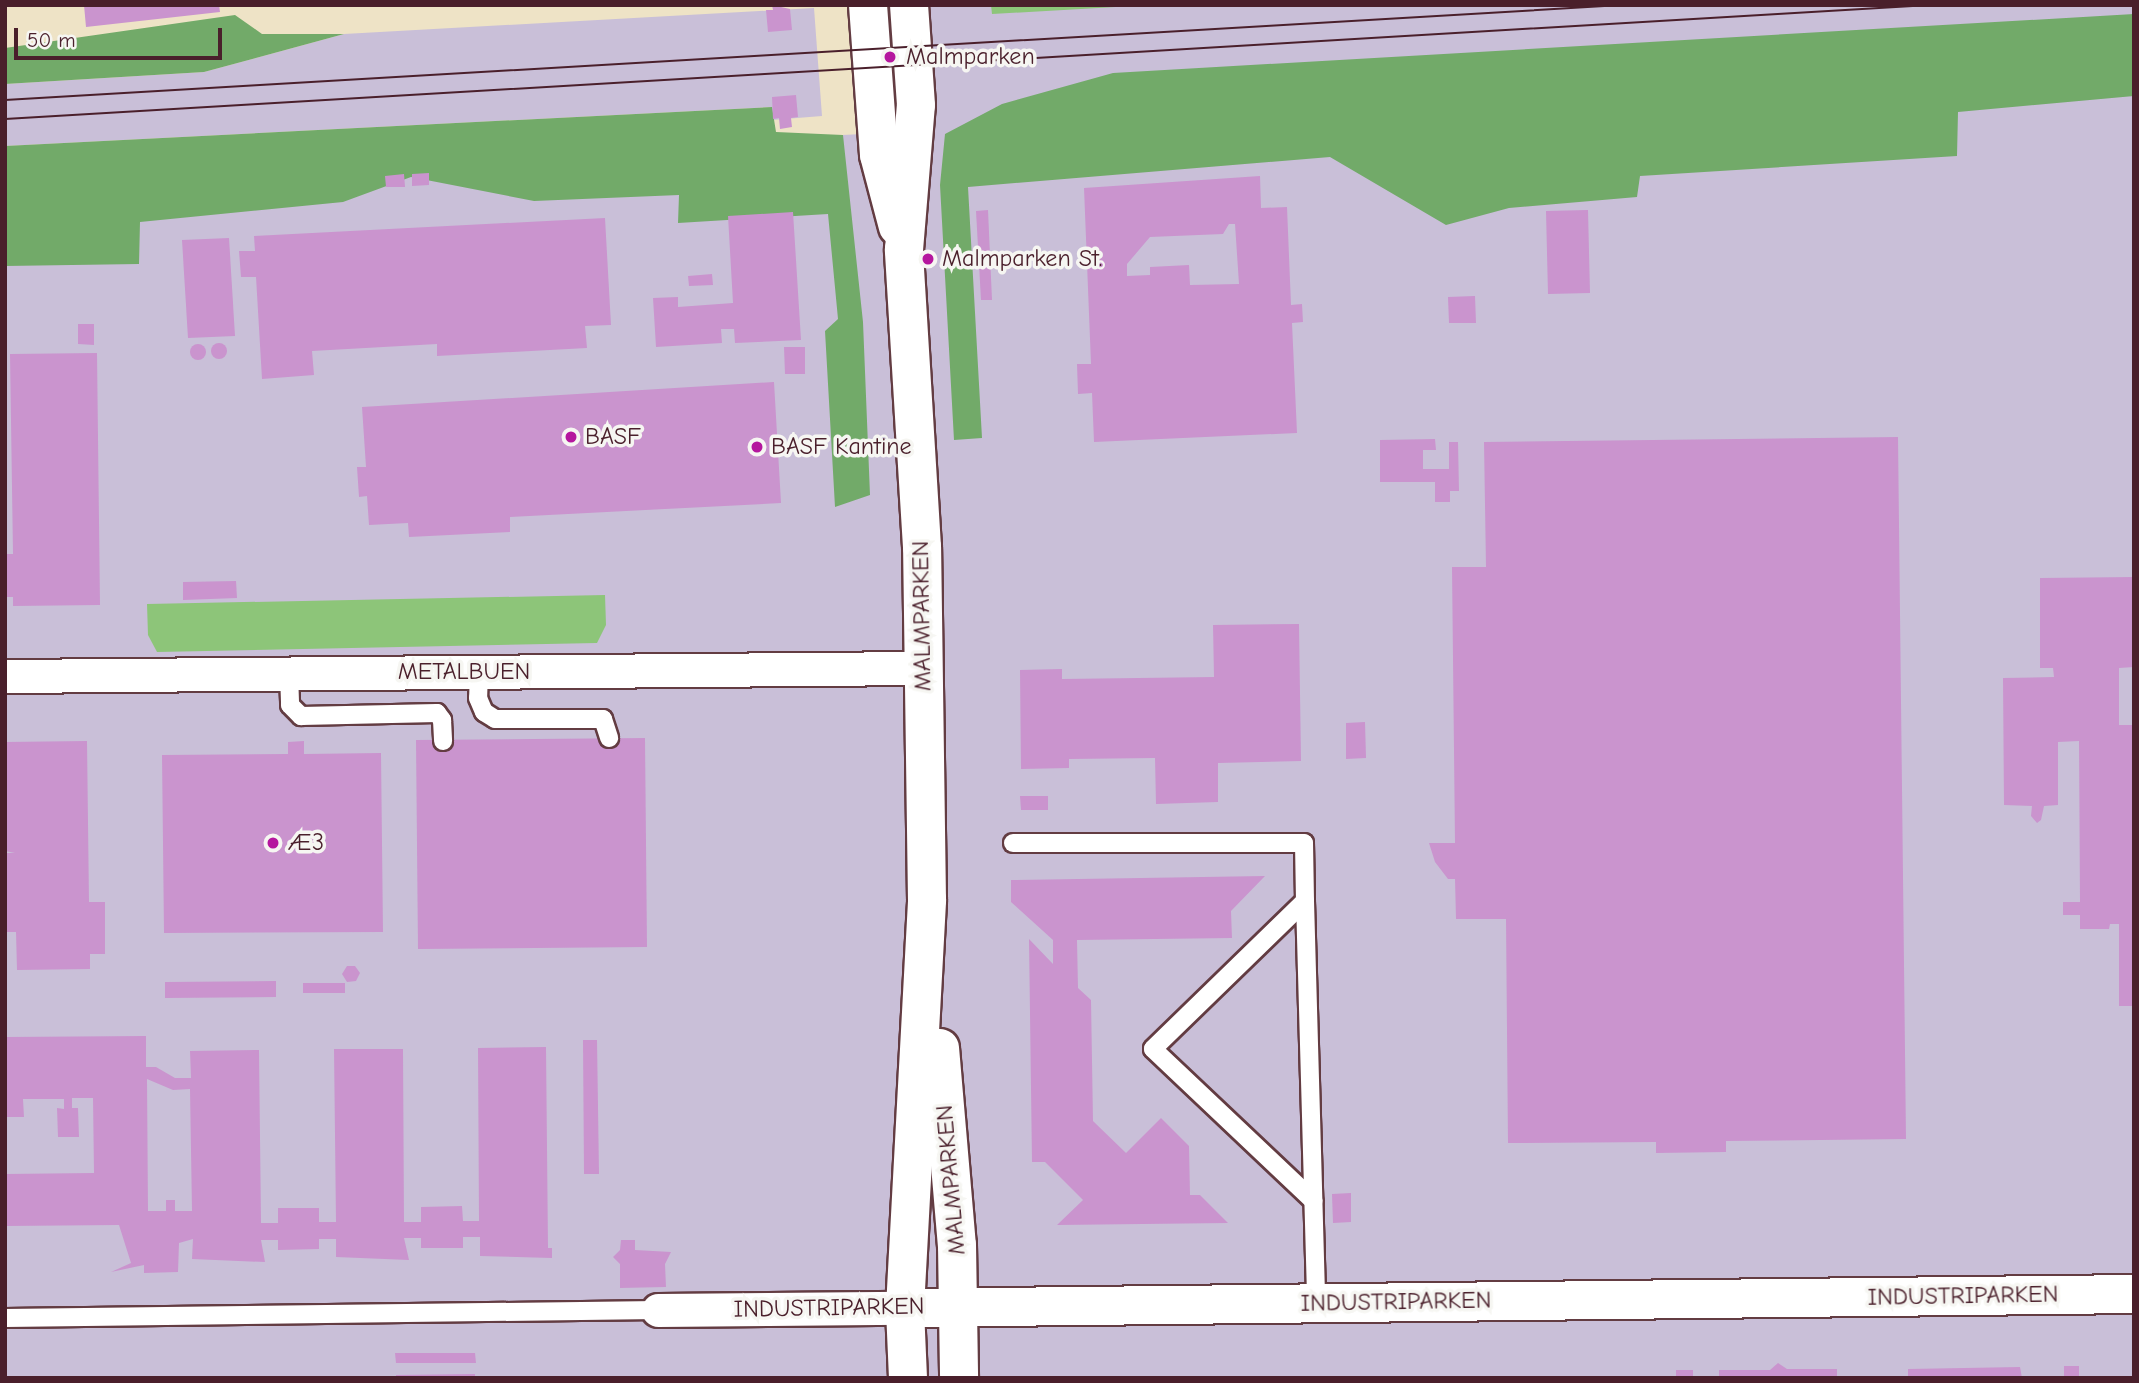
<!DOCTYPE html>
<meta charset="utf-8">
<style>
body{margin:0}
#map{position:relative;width:2139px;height:1383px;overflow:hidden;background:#eee3c6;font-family:"Comic Neue",sans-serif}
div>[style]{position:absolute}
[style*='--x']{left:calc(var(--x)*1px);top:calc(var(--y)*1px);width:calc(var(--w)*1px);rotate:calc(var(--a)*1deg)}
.industrial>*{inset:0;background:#c9bfd8}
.green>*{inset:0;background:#8dc579}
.forest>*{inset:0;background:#72aa69}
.building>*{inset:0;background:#ca94ce}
.round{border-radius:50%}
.roads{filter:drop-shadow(2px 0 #633c42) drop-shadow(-2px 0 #633c42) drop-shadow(0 2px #633c42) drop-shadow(0 -2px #633c42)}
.service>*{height:18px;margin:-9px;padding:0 9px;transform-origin:9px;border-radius:9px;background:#fff}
.minor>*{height:33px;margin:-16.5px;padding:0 16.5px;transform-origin:16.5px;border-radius:16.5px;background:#fff}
.tertiary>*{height:38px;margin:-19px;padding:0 19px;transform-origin:19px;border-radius:19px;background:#fff}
.tram>*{height:2px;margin:-1px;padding:0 1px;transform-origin:1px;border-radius:1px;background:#4a1f2b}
.dots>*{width:19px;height:19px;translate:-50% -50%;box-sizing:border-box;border:4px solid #f6f6f2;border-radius:50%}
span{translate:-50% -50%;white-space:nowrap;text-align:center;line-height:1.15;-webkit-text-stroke:7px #f6f6f2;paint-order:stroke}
.poi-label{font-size:24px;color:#4a1f2b}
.left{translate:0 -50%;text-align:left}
.street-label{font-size:24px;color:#4a1f2b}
.frame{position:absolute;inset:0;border:7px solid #4a1f2b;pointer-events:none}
.scale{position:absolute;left:14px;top:28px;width:208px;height:32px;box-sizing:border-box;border:4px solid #4a1f2b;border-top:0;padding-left:9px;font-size:21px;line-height:24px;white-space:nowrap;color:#4a1f2b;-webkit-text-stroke:5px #f6f6f2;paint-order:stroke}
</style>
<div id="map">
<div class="industrial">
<div style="clip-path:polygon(917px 5px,2134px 5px,2134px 1378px,5px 1378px,5px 176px,923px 131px)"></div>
<div style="clip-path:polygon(814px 8px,822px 116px,772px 120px,772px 107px,5px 146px,5px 84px,204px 72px,344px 34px)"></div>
</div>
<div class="green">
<div style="clip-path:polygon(991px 5px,1150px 5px,992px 14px)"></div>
<div style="clip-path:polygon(605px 595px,606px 625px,597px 643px,157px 652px,148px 635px,147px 604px)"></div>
</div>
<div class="forest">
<div style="clip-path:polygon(2134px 14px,2134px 96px,1958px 112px,1957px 156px,1640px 176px,1637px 197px,1509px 208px,1446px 225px,1330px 157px,968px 187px,982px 438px,954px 440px,940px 185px,945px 134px,1002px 104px,1113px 73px)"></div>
<div style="clip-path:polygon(235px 15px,262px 34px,344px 34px,204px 72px,5px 84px,5px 48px)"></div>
<div style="clip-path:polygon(772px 107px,776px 132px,843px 135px,863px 322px,870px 495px,835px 507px,825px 331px,838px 319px,828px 214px,678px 223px,679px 195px,534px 201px,411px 177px,343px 202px,140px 222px,139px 264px,5px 266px,5px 146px)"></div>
</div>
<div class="building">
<div style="clip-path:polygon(84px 5px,219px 5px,220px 12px,86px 27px)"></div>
<div style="clip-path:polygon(772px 5px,790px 9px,792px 30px,768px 32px,766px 10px,773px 10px)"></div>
<div style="clip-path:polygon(796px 95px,798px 117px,791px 118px,792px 127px,780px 129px,779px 118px,773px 119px,772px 97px)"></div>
<div style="clip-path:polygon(429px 173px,429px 185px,412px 186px,412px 174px)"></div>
<div style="clip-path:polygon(404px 174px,405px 187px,386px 187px,385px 176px)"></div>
<div style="clip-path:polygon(evenodd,1260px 176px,1261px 208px,1287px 207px,1291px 305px,1302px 304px,1303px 322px,1292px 323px,1297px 433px,1094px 442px,1092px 393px,1078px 394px,1077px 364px,1091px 364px,1084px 188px,1260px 176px,1229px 224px,1235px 224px,1239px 284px,1190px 285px,1189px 265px,1150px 267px,1150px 275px,1127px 276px,1127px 264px,1150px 237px,1223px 234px,1229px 224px)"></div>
<div style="clip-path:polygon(988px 210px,992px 300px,981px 300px,976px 211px)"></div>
<div style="clip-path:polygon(1588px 210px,1590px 293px,1548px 294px,1546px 211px)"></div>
<div style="clip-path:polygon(793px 212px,801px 340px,735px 343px,734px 329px,721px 329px,722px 343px,656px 347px,653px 298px,678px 297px,678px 307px,733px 303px,728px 216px)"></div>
<div style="clip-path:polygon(605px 218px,611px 325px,585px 326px,587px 348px,437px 356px,437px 344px,312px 351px,314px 375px,262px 379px,256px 277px,241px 277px,239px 251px,255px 251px,254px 236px)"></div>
<div style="clip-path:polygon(229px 238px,235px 336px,188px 338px,182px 240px)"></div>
<div style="clip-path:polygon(923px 250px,928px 250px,929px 262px,924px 262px)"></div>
<div style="clip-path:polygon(712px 274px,713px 285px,689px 286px,688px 276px)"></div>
<div style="clip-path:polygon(1475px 296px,1476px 323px,1449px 323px,1448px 297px)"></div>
<div style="clip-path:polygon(78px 324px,94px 324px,94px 345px,78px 344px)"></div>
<div class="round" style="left:211px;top:343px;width:16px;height:16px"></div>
<div class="round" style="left:190px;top:344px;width:16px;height:16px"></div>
<div style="clip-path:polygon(784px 347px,805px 347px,805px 374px,785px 374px)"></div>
<div style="clip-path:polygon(97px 353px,100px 605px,13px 606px,13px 597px,5px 597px,5px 554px,13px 554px,10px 354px)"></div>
<div style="clip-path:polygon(774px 382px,781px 503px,510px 517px,510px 532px,409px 537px,408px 523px,369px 525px,367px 496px,359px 497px,357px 467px,366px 467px,362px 407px)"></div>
<div style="clip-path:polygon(1898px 437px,1906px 1139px,1726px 1141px,1726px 1152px,1656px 1153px,1656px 1142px,1508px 1143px,1506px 919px,1456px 919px,1455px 879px,1448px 879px,1435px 862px,1429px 843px,1455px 843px,1452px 567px,1486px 567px,1484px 442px)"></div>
<div style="clip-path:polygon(1435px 439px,1436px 450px,1423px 450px,1423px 469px,1449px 469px,1449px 442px,1458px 442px,1459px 491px,1450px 491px,1450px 502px,1435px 502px,1435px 482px,1380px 482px,1380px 440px)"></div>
<div style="clip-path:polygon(2134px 577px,2134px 667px,2119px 668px,2119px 725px,2134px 725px,2134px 1006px,2119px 1006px,2119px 924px,2110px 924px,2109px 929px,2080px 929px,2080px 915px,2063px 915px,2063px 902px,2080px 902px,2079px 741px,2058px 742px,2058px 805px,2044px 806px,2041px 820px,2037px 823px,2031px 816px,2032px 806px,2004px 805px,2003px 678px,2054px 677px,2053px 668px,2040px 668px,2040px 578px)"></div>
<div style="clip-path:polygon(236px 581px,237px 598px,183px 600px,183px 582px)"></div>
<div style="clip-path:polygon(1299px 624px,1301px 761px,1218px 763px,1218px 802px,1156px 804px,1155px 758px,1069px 759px,1069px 768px,1021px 769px,1020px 670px,1062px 669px,1062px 679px,1214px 677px,1213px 625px)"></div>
<div style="clip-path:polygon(1365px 722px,1366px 758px,1346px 759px,1346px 723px)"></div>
<div style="clip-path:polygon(645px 738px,647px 947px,418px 949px,416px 740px)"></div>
<div style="clip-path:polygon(87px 741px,89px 902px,105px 902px,105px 954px,90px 954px,90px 969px,17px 970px,16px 932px,5px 932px,5px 853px,15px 853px,5px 851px,5px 742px)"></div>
<div style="clip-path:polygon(304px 741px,304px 754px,381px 753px,383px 932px,164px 933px,162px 755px,288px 754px,288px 742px)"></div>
<div style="clip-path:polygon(1020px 796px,1048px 796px,1048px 810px,1021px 810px)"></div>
<div style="clip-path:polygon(1265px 876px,1231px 911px,1232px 938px,1077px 940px,1078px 988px,1091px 1000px,1093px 1121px,1126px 1153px,1161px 1118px,1189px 1146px,1190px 1195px,1200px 1195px,1228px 1223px,1057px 1225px,1083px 1200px,1045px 1162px,1032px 1162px,1029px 939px,1053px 964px,1053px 940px,1011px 902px,1011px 880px)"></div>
<div style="clip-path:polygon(347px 966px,355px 966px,360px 973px,356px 981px,347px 982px,342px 974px)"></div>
<div style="clip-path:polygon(276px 981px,276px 997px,165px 998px,165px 982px)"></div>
<div style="clip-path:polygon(303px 983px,345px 983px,345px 993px,303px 993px)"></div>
<div style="clip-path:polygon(evenodd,146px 1036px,146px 1067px,156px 1067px,175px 1078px,191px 1078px,190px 1051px,259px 1050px,261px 1223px,278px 1223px,278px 1208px,319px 1208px,319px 1222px,336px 1222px,334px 1049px,403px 1049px,404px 1222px,421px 1222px,421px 1207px,462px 1206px,463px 1221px,479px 1221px,478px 1048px,546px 1047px,548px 1248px,552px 1248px,552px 1258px,480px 1256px,480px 1237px,463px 1237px,463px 1248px,421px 1248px,421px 1238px,404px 1238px,409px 1260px,336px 1257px,336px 1239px,319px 1239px,319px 1249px,278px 1250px,278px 1240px,261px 1240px,265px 1262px,192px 1259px,193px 1239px,179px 1243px,178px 1272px,144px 1273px,144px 1265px,111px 1272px,131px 1263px,119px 1225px,5px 1226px,5px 1174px,94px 1173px,93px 1098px,72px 1098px,72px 1108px,78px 1108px,79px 1137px,58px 1137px,57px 1108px,64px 1109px,64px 1099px,23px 1099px,24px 1117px,5px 1117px,5px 1037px,146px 1036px,147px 1079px,173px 1090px,190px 1089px,192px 1211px,175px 1211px,175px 1200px,166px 1200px,166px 1211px,148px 1211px,147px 1079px)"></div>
<div style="clip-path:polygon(583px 1040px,597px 1040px,599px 1174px,584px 1174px)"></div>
<div style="clip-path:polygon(1351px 1193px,1351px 1222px,1333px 1223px,1332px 1194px)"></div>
<div style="clip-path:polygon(621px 1240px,635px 1240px,635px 1250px,671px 1252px,665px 1264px,666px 1287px,620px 1288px,620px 1264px,613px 1257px,620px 1250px)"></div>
<div style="clip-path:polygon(395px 1353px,475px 1353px,476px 1363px,396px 1363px)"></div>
<div style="clip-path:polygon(1778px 1363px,1787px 1369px,1837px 1369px,1837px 1378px,1719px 1378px,1719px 1370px,1770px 1370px)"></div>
<div style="clip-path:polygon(2064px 1366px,2079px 1366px,2079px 1378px,2064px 1378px)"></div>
<div style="clip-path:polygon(2020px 1367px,2022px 1378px,1908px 1378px,1908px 1369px)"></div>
<div style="clip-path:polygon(1676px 1370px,1693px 1370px,1693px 1378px,1676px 1378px)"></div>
<div style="clip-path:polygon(475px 1374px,475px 1378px,396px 1378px,396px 1375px)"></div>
</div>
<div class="roads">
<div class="service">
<div style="--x:479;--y:672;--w:26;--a:92"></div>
<div style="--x:478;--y:698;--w:15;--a:67"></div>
<div style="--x:484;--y:712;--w:13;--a:32"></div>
<div style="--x:495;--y:719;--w:108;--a:0"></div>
<div style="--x:603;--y:719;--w:20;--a:72"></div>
<div style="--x:289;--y:673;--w:32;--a:88"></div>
<div style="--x:290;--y:705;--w:16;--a:45"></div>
<div style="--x:301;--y:716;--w:136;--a:-1.3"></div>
<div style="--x:437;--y:713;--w:9;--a:54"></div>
<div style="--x:442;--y:720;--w:21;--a:87"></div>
<div style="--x:1013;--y:843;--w:291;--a:0"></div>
<div style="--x:1304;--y:843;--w:58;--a:89"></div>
<div style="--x:1305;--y:901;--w:212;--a:135.8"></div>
<div style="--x:1153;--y:1049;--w:221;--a:43.4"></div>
<div style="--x:1305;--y:901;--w:402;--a:88.4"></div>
<div style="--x:5;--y:1318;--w:653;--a:-0.7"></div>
</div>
<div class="minor">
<div style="--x:5;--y:676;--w:918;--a:-0.5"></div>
<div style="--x:658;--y:1310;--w:247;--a:-0.5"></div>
</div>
<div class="tertiary">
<div style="--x:868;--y:5;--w:150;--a:85.8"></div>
<div style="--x:879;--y:155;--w:74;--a:75.2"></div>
<div style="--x:940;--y:1048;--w:198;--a:85.1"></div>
<div style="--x:957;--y:1245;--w:133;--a:89.1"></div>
<div style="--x:905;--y:1308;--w:1229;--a:-0.65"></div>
<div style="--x:908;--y:1378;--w:70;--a:-92.5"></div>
<div style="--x:905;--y:1308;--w:409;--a:-86.9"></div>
<div style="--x:927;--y:900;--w:353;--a:-90.8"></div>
<div style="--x:922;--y:547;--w:298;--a:-93.5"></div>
<div style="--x:904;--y:250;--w:145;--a:-85.3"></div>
<div style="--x:916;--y:105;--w:100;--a:-94"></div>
</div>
</div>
<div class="tram">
<div style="--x:5;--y:100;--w:1619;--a:-3.36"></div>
<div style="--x:5;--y:119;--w:1928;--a:-3.39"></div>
</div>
<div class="dots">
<div style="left:890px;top:57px;background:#b5179e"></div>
<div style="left:928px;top:259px;background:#b5179e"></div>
<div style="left:571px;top:437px;background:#b5179e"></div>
<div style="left:757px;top:447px;background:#b5179e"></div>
<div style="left:273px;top:843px;background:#b5179e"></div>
</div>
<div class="poi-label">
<span class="left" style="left:906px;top:57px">Malmparken</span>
<span class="left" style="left:942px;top:259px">Malmparken St.</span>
<span class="left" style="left:585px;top:437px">BASF</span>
<span class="left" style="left:771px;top:447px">BASF Kantine</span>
<span class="left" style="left:287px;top:843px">Æ3</span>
</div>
<div class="street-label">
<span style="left:922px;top:616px;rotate:-91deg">MALMPARKEN</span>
<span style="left:464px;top:672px">METALBUEN</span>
<span style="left:951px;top:1180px;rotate:-95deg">MALMPARKEN</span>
<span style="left:1963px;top:1296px;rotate:-1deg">INDUSTRIPARKEN</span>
<span style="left:1396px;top:1302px;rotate:-1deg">INDUSTRIPARKEN</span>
<span style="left:829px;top:1308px;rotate:-1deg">INDUSTRIPARKEN</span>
</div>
<div class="frame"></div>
<div class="scale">50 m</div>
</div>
